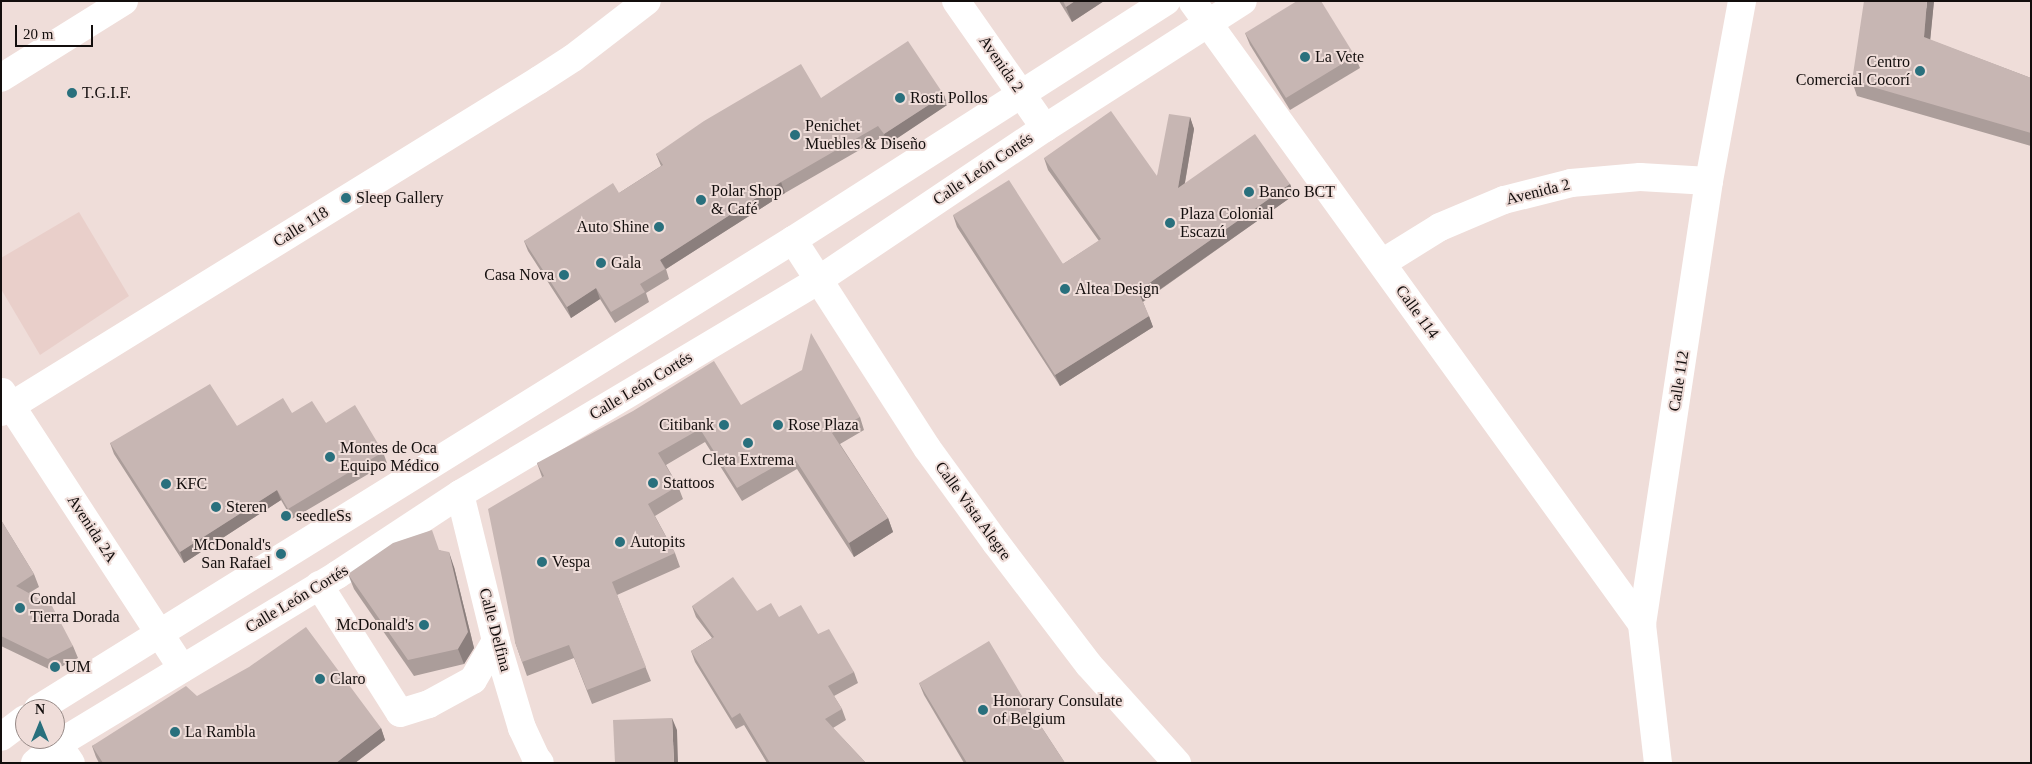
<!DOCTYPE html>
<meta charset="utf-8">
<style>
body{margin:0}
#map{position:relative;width:2032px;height:764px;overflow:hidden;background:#efddd9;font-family:"Times New Roman",serif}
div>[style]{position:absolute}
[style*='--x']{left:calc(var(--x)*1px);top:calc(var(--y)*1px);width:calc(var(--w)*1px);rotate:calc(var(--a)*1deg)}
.built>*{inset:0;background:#e9cfca}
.minor>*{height:28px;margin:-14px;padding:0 14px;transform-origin:14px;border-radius:14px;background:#fff}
.major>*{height:28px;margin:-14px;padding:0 14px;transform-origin:14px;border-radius:14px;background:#fff}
.wall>*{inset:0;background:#ab9d9a}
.shaded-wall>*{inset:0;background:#8b7f7d}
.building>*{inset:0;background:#c7b6b3}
.dots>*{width:14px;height:14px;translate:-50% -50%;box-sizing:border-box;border:2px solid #efddd9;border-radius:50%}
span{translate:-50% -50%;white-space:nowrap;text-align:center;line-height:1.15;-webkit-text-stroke:4px #efddd9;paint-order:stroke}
.poi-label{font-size:16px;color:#130e0d}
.left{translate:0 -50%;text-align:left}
.right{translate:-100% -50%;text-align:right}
.street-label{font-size:16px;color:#130e0d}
.frame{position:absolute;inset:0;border:2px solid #130e0d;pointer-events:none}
.north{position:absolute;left:15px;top:699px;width:50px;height:50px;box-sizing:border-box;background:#efddd9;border:1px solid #978a87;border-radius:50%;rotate:0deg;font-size:14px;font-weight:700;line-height:20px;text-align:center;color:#130e0d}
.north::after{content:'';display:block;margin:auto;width:18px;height:22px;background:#29707d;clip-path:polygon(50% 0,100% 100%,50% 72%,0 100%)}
.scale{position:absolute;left:15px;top:25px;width:78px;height:22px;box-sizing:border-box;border:2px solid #130e0d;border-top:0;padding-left:6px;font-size:15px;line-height:18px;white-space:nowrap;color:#130e0d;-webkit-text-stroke:4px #efddd9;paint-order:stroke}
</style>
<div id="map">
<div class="built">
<div style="clip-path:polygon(79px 212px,129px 296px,40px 355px,1px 289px,1px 258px)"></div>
</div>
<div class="minor">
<div style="--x:956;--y:1;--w:155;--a:55"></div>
<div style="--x:1192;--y:1;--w:769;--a:54.16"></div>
<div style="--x:1;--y:78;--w:145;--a:-32"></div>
<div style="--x:793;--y:240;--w:247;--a:57.2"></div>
<div style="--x:927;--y:448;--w:117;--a:54"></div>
<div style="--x:996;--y:543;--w:153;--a:52.7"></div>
<div style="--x:1089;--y:665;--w:132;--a:48.1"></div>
<div style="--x:1382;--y:263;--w:68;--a:-31.8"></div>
<div style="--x:1440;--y:227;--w:69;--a:-22.9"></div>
<div style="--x:1504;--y:200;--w:69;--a:-14.2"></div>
<div style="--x:1571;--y:183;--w:69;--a:-5"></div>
<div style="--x:1640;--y:177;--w:69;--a:3.3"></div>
<div style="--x:2;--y:392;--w:330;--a:56.9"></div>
<div style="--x:1;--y:412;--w:632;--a:-31.68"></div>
<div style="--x:539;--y:80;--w:40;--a:-32.9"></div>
<div style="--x:573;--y:58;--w:93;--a:-37.6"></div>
<div style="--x:460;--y:494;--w:151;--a:76.2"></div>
<div style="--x:496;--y:641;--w:91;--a:73.4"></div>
<div style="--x:522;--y:728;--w:33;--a:65"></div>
<div style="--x:536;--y:758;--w:6;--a:51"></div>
<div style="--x:319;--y:585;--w:151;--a:57.7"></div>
<div style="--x:400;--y:713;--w:30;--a:-17"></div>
<div style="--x:429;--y:704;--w:50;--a:-28.6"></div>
<div style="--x:473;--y:680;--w:45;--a:-59.5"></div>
<div style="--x:58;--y:744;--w:23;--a:56"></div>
<div style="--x:1658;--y:763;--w:140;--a:-96.6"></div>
<div style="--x:1642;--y:624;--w:448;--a:-81.4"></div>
<div style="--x:1709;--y:181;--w:183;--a:-79.6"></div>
</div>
<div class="major">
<div style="--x:38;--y:709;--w:889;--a:-31.85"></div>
<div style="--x:793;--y:240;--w:443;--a:-32.6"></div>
<div style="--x:1;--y:737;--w:30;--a:-37"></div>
<div style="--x:35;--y:763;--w:30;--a:-40"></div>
<div style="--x:58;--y:744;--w:326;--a:-31.2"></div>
<div style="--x:337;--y:575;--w:147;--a:-33.4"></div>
<div style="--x:460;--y:494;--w:419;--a:-30.8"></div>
<div style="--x:820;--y:279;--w:271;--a:-33.9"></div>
<div style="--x:1045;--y:128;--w:235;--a:-32.7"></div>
</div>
<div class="wall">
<div style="clip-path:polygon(1059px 1px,1104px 1px,1072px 22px)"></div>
<div style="clip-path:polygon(1934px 1px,1930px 40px,2031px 78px,2031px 146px,1857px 96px,1852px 81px)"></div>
<div style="clip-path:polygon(1245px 33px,1355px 56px,1360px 68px,1290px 110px,1250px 45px)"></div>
<div style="clip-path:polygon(944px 95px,947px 105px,887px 145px,882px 137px,785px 193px,666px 269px,669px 279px,646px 293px,649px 302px,615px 323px,600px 299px,571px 318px,528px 251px,524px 241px,619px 193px,661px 166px,656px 154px,821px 98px)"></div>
<div style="clip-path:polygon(1190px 117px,1194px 129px,1185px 183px,1290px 184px,1294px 195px,1143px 302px,1153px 327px,1060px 386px,957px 227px,953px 215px,1063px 264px,1099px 241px,1048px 170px,1044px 158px,1157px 176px)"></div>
<div style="clip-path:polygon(741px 405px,860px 417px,864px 430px,840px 444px,888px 518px,893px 532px,854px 557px,797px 469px,742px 501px,705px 442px,666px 465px,678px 486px,683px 499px,655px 516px,675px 553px,680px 567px,617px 595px,651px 681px,592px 704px,574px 658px,527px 676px,515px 642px,542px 477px,537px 463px)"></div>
<div style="clip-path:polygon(292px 413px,326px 423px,383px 452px,387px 463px,292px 519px,281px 500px,184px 563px,114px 454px,110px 443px,237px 426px)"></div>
<div style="clip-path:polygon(1px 520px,34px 574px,39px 587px,29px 593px,73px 646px,78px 658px,53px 671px,1px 646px)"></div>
<div style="clip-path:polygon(440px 550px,454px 567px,474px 648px,464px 664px,414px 676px,354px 589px,348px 574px)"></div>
<div style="clip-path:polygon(692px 606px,757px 611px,779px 617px,818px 634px,854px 672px,858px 683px,834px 696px,842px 709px,846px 720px,833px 728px,866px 763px,767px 763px,744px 725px,736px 729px,695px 662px,691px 651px,712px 638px,696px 617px)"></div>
<div style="clip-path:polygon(919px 683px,1031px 711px,1065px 763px,964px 763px,924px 695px)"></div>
<div style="clip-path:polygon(197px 696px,381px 728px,385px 740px,355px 763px,99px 763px,96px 757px,92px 746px)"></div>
</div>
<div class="shaded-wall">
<div style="clip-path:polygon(1075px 1px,1104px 1px,1072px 22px,1066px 7px)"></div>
<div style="clip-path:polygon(1927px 1px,1934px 1px,1929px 52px,1924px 37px)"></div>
<div style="clip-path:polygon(944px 95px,947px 105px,887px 145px,884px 134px)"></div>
<div style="clip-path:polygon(1190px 117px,1194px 129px,1182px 199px,1178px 188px)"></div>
<div style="clip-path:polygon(781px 182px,785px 193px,666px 269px,660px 260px)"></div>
<div style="clip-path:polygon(1290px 184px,1294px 195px,1142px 302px,1138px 291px)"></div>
<div style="clip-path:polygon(596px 288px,600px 299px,571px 318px,567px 307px)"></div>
<div style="clip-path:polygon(1149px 316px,1153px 327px,1060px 386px,1055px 375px)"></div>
<div style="clip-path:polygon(277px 490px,281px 500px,184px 563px,180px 552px)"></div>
<div style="clip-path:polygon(888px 518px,893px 532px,854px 557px,849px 543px)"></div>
<div style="clip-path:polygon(449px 552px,454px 567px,474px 648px,464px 664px,458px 649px)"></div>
<div style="clip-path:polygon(672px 718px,677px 730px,678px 763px,674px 763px)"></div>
<div style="clip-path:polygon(381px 728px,385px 740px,355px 763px,336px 763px)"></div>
</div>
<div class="building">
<div style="clip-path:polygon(1063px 1px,1075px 1px,1066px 7px)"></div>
<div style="clip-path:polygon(1297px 1px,1321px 1px,1355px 56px,1286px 98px,1245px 33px)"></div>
<div style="clip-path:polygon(1864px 1px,1927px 1px,1924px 37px,2031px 78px,2031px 133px,1852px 81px)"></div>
<div style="clip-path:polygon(908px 41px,944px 95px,884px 134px,878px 126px,781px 182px,660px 260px,665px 269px,640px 284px,645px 292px,611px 312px,596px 288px,567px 307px,524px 241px,613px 183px,619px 193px,663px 165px,656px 154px,704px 121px,801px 64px,821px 98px)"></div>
<div style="clip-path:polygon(1111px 111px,1157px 176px,1169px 114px,1190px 117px,1178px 188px,1255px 134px,1290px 184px,1138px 291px,1149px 316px,1055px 375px,953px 215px,1009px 180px,1063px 264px,1101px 239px,1044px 158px)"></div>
<div style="clip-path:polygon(811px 333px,860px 417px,832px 433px,888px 518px,849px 543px,793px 456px,737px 488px,700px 429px,658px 453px,678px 486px,648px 504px,675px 553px,612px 582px,646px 667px,587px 690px,569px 645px,522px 662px,515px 642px,488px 509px,544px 476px,537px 463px,633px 411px,714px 361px,741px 405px,802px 370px)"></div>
<div style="clip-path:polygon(210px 384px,237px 426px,283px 398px,292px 413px,312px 401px,326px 423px,355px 405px,383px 452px,288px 509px,277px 490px,180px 552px,110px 443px)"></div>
<div style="clip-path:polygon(1px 520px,34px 574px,16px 586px,52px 606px,73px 646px,48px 659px,1px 636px)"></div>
<div style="clip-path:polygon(432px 530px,439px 550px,449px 552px,468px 632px,458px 649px,408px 660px,348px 574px,393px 543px)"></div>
<div style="clip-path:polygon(733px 577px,757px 611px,771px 603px,779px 617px,801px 605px,818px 634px,829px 629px,854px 672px,828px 686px,842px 709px,825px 719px,866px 763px,770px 763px,740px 713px,732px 718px,691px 651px,714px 637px,692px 606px)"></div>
<div style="clip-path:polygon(306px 627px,381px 728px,336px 763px,103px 763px,92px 746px,186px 686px,197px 696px,249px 667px)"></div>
<div style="clip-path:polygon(989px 641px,1031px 711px,1065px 763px,967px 763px,919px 683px)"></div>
<div style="clip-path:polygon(672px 718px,674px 763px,615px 763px,613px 720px)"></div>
</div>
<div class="dots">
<div style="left:1305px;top:57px;background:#29707d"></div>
<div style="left:1920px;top:71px;background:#29707d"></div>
<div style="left:72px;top:93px;background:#29707d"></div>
<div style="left:900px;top:98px;background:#29707d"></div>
<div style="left:795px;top:135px;background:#29707d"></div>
<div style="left:1249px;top:192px;background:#29707d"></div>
<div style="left:346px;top:198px;background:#29707d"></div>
<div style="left:701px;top:200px;background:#29707d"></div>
<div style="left:1170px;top:223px;background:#29707d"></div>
<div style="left:659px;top:227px;background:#29707d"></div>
<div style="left:601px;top:263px;background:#29707d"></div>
<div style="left:564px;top:275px;background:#29707d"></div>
<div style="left:1065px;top:289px;background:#29707d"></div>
<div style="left:724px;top:425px;background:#29707d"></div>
<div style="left:778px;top:425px;background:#29707d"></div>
<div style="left:748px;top:443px;background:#29707d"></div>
<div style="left:330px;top:457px;background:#29707d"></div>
<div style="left:653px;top:483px;background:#29707d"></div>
<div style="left:166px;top:484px;background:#29707d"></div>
<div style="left:216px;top:507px;background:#29707d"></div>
<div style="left:286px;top:516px;background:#29707d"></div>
<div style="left:620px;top:542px;background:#29707d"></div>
<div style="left:281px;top:554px;background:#29707d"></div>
<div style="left:542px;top:562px;background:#29707d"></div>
<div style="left:20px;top:608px;background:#29707d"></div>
<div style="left:424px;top:625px;background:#29707d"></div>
<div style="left:55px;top:667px;background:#29707d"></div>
<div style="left:320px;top:679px;background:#29707d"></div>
<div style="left:983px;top:710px;background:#29707d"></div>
<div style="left:175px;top:732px;background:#29707d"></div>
</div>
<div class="poi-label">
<span class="left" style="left:1315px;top:57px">La Vete</span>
<span class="right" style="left:1910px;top:71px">Centro<br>Comercial Cocorí</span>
<span class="left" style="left:82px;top:93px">T.G.I.F.</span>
<span class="left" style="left:910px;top:98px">Rosti Pollos</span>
<span class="left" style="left:805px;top:135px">Penichet<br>Muebles &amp; Diseño</span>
<span class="left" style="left:711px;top:200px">Polar Shop<br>&amp; Café</span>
<span class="left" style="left:1259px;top:192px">Banco BCT</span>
<span class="left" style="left:356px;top:198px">Sleep Gallery</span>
<span class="left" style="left:1180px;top:223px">Plaza Colonial<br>Escazú</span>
<span class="right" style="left:649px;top:227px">Auto Shine</span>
<span class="left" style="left:611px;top:263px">Gala</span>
<span class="right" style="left:554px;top:275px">Casa Nova</span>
<span class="left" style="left:1075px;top:289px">Altea Design</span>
<span class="right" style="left:714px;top:425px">Citibank</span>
<span class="left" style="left:788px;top:425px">Rose Plaza</span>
<span class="left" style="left:340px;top:457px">Montes de Oca<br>Equipo Médico</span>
<span style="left:748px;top:460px">Cleta Extrema</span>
<span class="left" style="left:663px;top:483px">Stattoos</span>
<span class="left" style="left:176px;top:484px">KFC</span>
<span class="left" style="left:226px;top:507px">Steren</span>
<span class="left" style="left:296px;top:516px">seedleSs</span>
<span class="left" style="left:630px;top:542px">Autopits</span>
<span class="right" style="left:271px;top:554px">McDonald's<br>San Rafael</span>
<span class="left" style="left:552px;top:562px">Vespa</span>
<span class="left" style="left:30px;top:608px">Condal<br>Tierra Dorada</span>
<span class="right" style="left:414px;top:625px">McDonald's</span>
<span class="left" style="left:65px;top:667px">UM</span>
<span class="left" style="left:330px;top:679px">Claro</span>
<span class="left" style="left:993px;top:710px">Honorary Consulate<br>of Belgium</span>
<span class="left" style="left:185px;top:732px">La Rambla</span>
</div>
<div class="street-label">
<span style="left:1001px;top:64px;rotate:55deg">Avenida 2</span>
<span style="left:983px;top:169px;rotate:-34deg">Calle León Cortés</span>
<span style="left:1538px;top:192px;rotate:-14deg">Avenida 2</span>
<span style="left:301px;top:227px;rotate:-32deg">Calle 118</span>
<span style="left:1417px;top:312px;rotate:54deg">Calle 114</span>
<span style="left:1679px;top:381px;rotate:-81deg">Calle 112</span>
<span style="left:641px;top:386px;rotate:-31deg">Calle León Cortés</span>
<span style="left:973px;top:511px;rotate:54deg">Calle Vista Alegre</span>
<span style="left:92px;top:529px;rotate:57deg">Avenida 2A</span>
<span style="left:297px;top:599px;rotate:-31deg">Calle León Cortés</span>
<span style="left:495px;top:630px;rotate:75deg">Calle Delfina</span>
</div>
<div class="frame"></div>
<div class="north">N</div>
<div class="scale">20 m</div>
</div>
